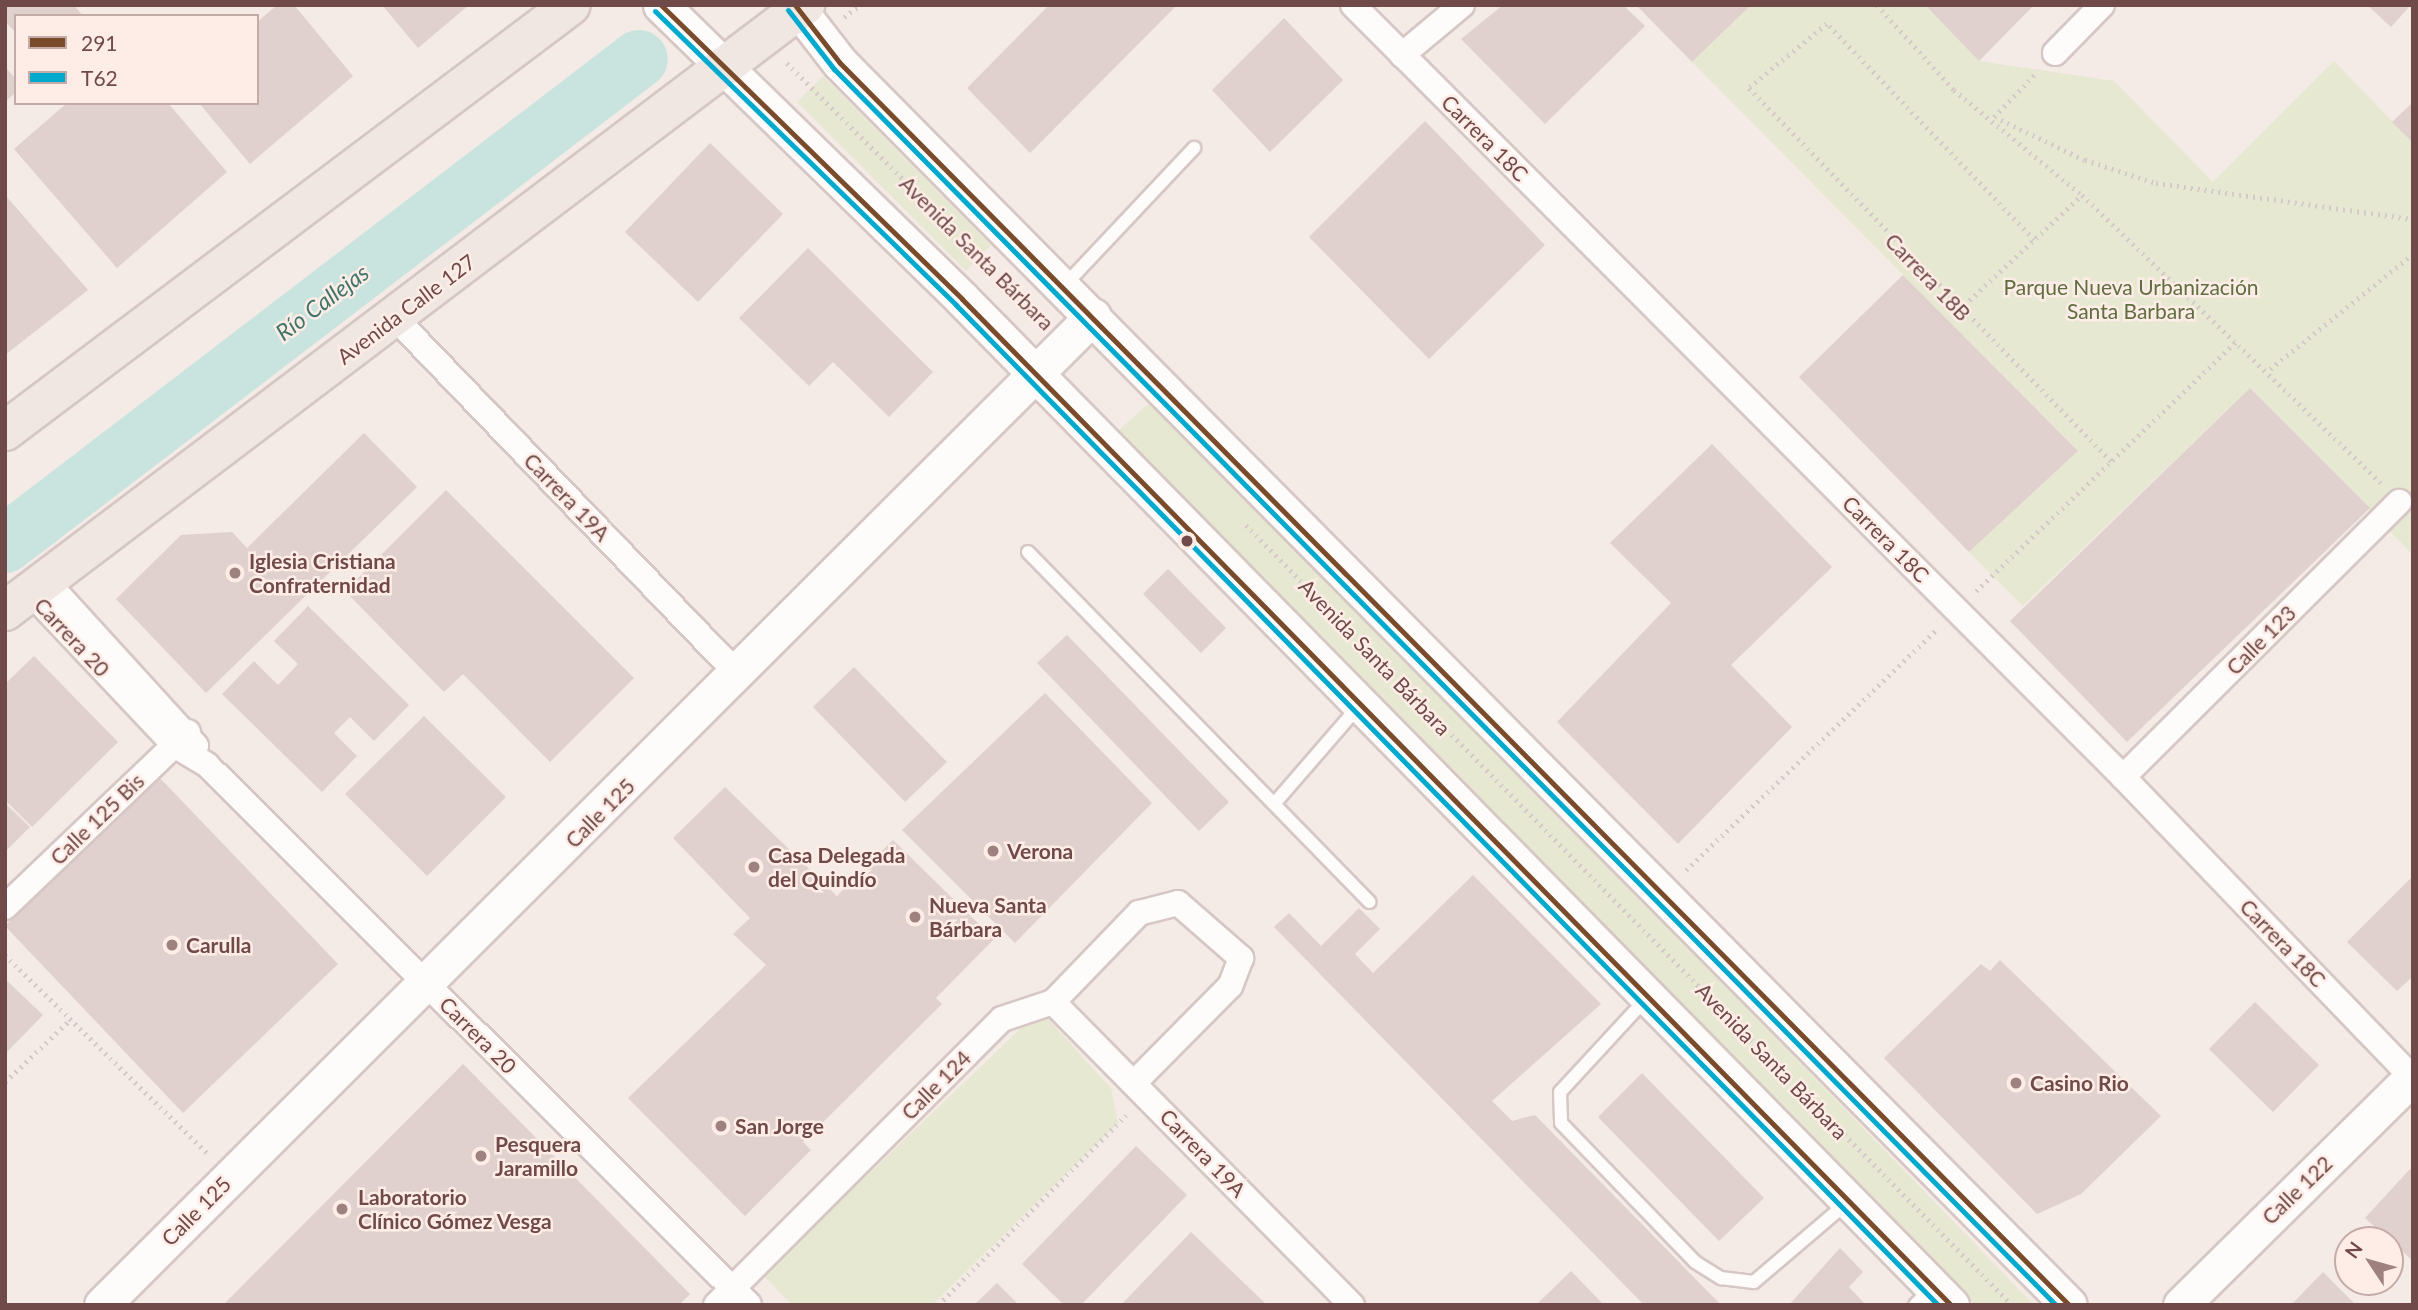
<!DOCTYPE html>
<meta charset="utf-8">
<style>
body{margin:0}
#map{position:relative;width:2418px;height:1310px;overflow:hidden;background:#f4eae6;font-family:Lato,sans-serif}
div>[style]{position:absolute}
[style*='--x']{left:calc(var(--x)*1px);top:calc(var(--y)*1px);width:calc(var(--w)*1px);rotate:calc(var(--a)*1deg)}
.green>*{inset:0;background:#e7e8d1}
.river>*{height:58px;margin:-29px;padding:0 29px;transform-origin:29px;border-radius:29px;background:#c9e4de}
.building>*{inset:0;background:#e0d1ce}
.path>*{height:4.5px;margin-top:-2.25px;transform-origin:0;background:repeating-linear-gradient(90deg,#d5cac9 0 2px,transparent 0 7px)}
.roads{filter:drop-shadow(2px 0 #d6c7c4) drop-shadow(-2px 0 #d6c7c4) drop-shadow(0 2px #d6c7c4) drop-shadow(0 -2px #d6c7c4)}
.lane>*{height:12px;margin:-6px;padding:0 6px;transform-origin:6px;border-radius:6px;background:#fdfcfb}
.street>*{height:24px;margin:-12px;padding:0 12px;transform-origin:12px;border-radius:12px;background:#fdfcfb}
.secondary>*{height:35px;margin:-17.5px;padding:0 17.5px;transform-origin:17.5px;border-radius:17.5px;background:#fdfcfb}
.primary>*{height:38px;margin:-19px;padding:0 19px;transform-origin:19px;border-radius:19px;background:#f0e7e3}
.bus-1>*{height:5px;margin:-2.5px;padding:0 2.5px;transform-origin:2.5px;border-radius:2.5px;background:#7a4b2a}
.bus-2>*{height:5px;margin:-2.5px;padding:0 2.5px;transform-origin:2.5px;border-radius:2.5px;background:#00a9ce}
.dots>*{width:19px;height:19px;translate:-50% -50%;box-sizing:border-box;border:4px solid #feece6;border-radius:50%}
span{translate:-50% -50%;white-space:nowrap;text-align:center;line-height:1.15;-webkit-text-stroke:5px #feece6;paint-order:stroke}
.street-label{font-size:21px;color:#704a49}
.park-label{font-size:21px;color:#5e6f40}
.poi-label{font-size:21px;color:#704a49;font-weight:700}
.left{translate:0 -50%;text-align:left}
.water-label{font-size:23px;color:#3f756b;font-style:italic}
.frame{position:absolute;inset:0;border:7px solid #704a49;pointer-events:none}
.legend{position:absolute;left:14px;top:14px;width:245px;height:91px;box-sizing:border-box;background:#feece6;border:2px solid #c5aba7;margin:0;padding:9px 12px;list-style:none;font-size:21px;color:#704a49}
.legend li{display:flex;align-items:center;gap:14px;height:35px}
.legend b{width:35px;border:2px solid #c5aba7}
.north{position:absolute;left:2334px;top:1226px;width:70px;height:70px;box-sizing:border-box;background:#feece6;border:2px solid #c5aba7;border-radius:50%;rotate:306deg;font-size:19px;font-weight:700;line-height:28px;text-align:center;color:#704a49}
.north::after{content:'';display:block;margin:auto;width:24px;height:32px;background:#9e8280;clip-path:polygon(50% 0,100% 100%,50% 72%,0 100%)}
</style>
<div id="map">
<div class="green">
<div style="clip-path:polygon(1751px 5px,1925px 5px,1979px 61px,2114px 81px,2213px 182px,2334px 61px,2413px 143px,2413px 555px,2250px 388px,2023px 606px,1969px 552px,2078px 451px,1692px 62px)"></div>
<div style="clip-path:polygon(823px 76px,991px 245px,966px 271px,797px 102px)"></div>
<div style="clip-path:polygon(1149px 403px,1453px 703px,2034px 1305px,1975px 1305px,1118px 431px)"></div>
<div style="clip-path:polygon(1040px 1010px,1111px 1088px,1118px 1123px,932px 1305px,792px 1305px,763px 1275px)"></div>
</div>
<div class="river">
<div style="--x:5;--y:544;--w:798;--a:-37.42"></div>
</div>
<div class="building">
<div style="clip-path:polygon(5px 5px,74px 5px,83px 16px,16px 16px,16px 33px,5px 21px)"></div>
<div style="clip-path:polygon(277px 5px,294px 5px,353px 76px,250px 164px,199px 103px,257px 103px,257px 22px)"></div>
<div style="clip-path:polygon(382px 5px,469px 5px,418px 48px)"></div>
<div style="clip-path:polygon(1049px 5px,1177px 5px,1030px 153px,967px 88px)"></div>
<div style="clip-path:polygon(1503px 5px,1623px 5px,1645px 26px,1545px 124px,1461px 39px)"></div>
<div style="clip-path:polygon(1636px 5px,1751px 5px,1692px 62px)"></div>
<div style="clip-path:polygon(1925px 5px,2034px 5px,1979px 61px)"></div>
<div style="clip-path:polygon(2367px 5px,2411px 5px,2391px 27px)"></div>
<div style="clip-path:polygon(1284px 18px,1343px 80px,1270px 152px,1212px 90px)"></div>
<div style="clip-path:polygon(5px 67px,16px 79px,16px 92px,5px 102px)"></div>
<div style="clip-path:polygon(2413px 102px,2413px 143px,2392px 122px)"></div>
<div style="clip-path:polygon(67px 103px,168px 103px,227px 172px,117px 268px,14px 149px)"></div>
<div style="clip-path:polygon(1425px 121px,1545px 245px,1429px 359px,1309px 237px)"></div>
<div style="clip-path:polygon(710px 143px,783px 214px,698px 302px,625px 232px)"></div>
<div style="clip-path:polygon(5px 195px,88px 290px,5px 355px)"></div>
<div style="clip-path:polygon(808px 248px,933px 372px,889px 417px,833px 362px,809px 386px,739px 318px)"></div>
<div style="clip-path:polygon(1903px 275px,2078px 451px,1969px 552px,1799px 377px)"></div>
<div style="clip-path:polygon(2250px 388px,2370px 508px,2127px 742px,2010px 621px)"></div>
<div style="clip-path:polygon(364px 433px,417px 487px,206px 693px,116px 599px,181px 535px,232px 532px,247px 548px)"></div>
<div style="clip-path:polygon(1712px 444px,1832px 567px,1731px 665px,1792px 727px,1678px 844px,1557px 722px,1671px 603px,1610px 543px)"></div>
<div style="clip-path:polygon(446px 490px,634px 678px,550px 762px,463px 674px,444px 692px,345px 591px)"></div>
<div style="clip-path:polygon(1168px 569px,1226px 628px,1201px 653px,1143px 594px)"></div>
<div style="clip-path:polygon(308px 606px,409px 705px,374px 741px,350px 717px,334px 733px,357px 756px,322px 792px,222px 694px,254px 661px,278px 685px,298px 664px,274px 641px)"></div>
<div style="clip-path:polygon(1067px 635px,1229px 802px,1199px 831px,1037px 663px)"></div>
<div style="clip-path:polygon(34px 656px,118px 742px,32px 827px,5px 800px,5px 684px)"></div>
<div style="clip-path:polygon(854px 667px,947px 762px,905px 802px,813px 707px)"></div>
<div style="clip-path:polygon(1045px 693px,1152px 803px,1015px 943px,902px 830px)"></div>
<div style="clip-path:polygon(424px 716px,506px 797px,427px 876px,345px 794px)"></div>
<div style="clip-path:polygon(158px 776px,338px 964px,183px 1113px,5px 926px)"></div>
<div style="clip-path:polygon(725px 787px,837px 896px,893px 840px,994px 939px,936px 998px,942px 1004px,803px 1142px,811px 1150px,745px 1216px,628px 1098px,766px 965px,733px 934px,750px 918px,673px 838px)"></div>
<div style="clip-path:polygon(5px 803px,30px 827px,5px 852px)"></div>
<div style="clip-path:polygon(1473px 875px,1601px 1004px,1492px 1101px,1512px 1121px,1535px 1115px,1721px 1305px,1644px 1305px,1274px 927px,1289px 913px,1321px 946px,1359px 908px,1380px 929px,1355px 954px,1373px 973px)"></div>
<div style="clip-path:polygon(2413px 876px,2413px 976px,2397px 991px,2347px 942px)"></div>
<div style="clip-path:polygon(2000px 960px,2161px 1116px,2081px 1194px,2037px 1214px,1884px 1058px,1981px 964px,1990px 971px)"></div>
<div style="clip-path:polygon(5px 979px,43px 1015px,5px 1054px)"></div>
<div style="clip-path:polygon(2255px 1002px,2319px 1065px,2273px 1112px,2209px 1049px)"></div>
<div style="clip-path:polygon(463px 1064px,690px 1294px,679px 1305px,223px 1305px)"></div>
<div style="clip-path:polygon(1642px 1073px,1764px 1198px,1719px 1241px,1598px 1117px)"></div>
<div style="clip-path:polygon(1136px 1146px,1187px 1195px,1081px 1305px,1064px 1305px,1022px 1264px)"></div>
<div style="clip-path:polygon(2410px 1169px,2413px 1171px,2413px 1261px,2365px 1218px)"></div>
<div style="clip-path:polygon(1191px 1232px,1267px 1305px,1121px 1305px)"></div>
<div style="clip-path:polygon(1840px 1248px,1863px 1272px,1849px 1287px,1866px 1305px,1789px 1305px)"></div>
<div style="clip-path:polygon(1571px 1271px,1604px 1305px,1536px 1305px)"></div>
<div style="clip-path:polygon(2323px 1272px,2356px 1305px,2291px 1305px)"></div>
<div style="clip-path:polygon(997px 1283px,1019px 1305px,974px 1305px)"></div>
</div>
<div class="path">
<div style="--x:1877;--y:5;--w:115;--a:47.8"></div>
<div style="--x:1954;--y:90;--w:166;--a:39.4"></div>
<div style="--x:2082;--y:195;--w:415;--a:43.9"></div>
<div style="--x:844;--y:17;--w:20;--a:-37"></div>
<div style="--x:787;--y:63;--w:219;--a:45"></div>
<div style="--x:1994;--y:117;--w:62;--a:-46.3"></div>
<div style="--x:2001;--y:120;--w:93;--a:25.5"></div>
<div style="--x:2085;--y:160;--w:75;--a:17.9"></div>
<div style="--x:2156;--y:183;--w:260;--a:8"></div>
<div style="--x:2034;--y:240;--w:299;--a:-133.8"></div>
<div style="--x:1827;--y:24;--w:101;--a:140.6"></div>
<div style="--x:1749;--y:88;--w:520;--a:45.86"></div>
<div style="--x:1959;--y:310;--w:168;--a:-43.1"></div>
<div style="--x:2270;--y:369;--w:184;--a:-38.8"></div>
<div style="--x:1246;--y:525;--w:1093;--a:45.52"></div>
<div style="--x:1976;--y:591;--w:363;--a:-43.8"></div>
<div style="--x:1686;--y:870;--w:348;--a:-43.8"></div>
<div style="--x:5;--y:955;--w:286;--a:44.4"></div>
<div style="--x:5;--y:1082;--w:91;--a:-43.7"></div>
<div style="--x:938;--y:1305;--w:267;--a:-45.3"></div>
</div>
<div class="roads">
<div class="lane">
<div style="--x:1064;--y:286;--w:190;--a:-46.7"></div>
<div style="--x:1028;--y:552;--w:489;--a:45.7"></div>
<div style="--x:1274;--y:804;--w:128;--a:-49.1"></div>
<div style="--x:1645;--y:1000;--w:125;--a:132.7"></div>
<div style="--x:1560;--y:1092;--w:31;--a:88"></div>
<div style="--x:1561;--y:1123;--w:193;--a:46"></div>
<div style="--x:1695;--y:1262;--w:31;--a:32"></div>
<div style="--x:1721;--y:1278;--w:33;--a:7"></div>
<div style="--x:1754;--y:1282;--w:123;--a:-40.4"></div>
<div style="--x:1915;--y:1305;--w:22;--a:-47"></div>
</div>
<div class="street">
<div style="--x:1353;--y:5;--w:1090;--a:45.07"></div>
<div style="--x:2123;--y:777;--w:418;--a:46.1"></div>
<div style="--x:2055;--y:53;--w:67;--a:-45.6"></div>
<div style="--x:1402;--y:55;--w:78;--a:-39.8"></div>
<div style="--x:395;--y:318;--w:496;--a:46.1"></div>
<div style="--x:46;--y:581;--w:223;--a:47.7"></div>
<div style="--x:30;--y:592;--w:210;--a:46.7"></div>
<div style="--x:174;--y:745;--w:39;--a:31"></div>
<div style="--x:207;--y:765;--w:765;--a:44.89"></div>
<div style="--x:2123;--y:777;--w:390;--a:-44.9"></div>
<div style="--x:5;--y:907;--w:253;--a:-43.7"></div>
<div style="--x:1053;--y:1002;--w:426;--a:45.4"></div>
<div style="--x:716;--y:1305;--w:404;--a:-45"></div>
<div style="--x:1002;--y:1019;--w:54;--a:-18.4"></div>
<div style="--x:1053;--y:1002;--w:124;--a:-46"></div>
<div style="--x:1139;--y:913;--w:40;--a:-14.4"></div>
<div style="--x:1178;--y:903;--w:84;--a:41.1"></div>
<div style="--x:1241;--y:958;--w:30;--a:111"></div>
<div style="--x:1230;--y:986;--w:136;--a:134.7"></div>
</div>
<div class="secondary">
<div style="--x:661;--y:5;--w:421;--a:44.3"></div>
<div style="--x:962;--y:299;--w:1411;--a:45.49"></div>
<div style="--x:795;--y:5;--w:73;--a:52.2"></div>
<div style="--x:840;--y:63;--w:1747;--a:45.3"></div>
<div style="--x:102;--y:1305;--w:1400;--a:-44.94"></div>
<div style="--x:2181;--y:1305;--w:326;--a:-44.6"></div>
</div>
<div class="primary">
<div style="--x:5;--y:431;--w:708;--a:-36.97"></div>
<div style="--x:5;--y:611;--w:1004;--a:-37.14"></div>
</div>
</div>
<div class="bus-1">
<div style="--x:661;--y:5;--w:421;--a:44.3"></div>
<div style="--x:962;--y:299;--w:1411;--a:45.49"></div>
<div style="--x:795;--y:5;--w:73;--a:52.2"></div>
<div style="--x:840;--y:63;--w:1747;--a:45.3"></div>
</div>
<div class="bus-2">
<div style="--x:788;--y:10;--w:75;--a:52.1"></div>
<div style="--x:834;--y:69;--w:1738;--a:45.33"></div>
<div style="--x:655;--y:11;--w:421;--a:44.3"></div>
<div style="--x:956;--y:305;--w:1402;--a:45.52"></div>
</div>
<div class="dots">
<div style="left:1187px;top:541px;background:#704a49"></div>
<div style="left:235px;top:573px;background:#9e8280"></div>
<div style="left:993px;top:851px;background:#9e8280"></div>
<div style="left:754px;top:867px;background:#9e8280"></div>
<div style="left:915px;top:917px;background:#9e8280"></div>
<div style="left:172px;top:945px;background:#9e8280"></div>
<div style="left:2016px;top:1083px;background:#9e8280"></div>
<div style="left:721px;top:1126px;background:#9e8280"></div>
<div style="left:481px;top:1156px;background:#9e8280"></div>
<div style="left:342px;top:1209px;background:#9e8280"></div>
</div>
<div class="street-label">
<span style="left:1485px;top:138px;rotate:45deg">Carrera 18C</span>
<span style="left:977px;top:253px;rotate:45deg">Avenida Santa Bárbara</span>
<span style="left:1928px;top:277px;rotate:46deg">Carrera 18B</span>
<span style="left:406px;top:309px;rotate:-37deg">Avenida Calle 127</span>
<span style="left:567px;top:497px;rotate:46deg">Carrera 19A</span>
<span style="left:1886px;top:539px;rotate:45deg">Carrera 18C</span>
<span style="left:72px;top:637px;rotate:47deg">Carrera 20</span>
<span style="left:2261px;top:640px;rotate:-45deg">Calle 123</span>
<span style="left:1375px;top:657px;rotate:46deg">Avenida Santa Bárbara</span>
<span style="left:600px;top:813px;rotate:-45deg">Calle 125</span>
<span style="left:97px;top:819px;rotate:-44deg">Calle 125 Bis</span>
<span style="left:2283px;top:943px;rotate:46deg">Carrera 18C</span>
<span style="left:478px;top:1035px;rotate:45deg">Carrera 20</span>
<span style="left:1772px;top:1061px;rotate:46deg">Avenida Santa Bárbara</span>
<span style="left:936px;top:1085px;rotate:-45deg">Calle 124</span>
<span style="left:1203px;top:1153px;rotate:46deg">Carrera 19A</span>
<span style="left:2297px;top:1190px;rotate:-44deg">Calle 122</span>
<span style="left:196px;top:1211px;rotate:-45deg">Calle 125</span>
</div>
<div class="park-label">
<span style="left:2131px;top:299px">Parque Nueva Urbanización<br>Santa Barbara</span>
</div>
<div class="poi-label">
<span class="left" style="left:249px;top:573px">Iglesia Cristiana<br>Confraternidad</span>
<span class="left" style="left:1007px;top:851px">Verona</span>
<span class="left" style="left:768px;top:867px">Casa Delegada<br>del Quindío</span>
<span class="left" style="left:929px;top:917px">Nueva Santa<br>Bárbara</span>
<span class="left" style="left:186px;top:945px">Carulla</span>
<span class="left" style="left:2030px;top:1083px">Casino Rio</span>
<span class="left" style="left:735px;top:1126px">San Jorge</span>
<span class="left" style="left:495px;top:1156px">Pesquera<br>Jaramillo</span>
<span class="left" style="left:358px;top:1209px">Laboratorio<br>Clínico Gómez Vesga</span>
</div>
<div class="water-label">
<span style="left:322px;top:302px;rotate:-37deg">Río Callejas</span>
</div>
<div class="frame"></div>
<ul class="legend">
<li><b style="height:9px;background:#7a4b2a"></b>291</li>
<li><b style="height:9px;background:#00a9ce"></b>T62</li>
</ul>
<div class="north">N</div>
</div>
